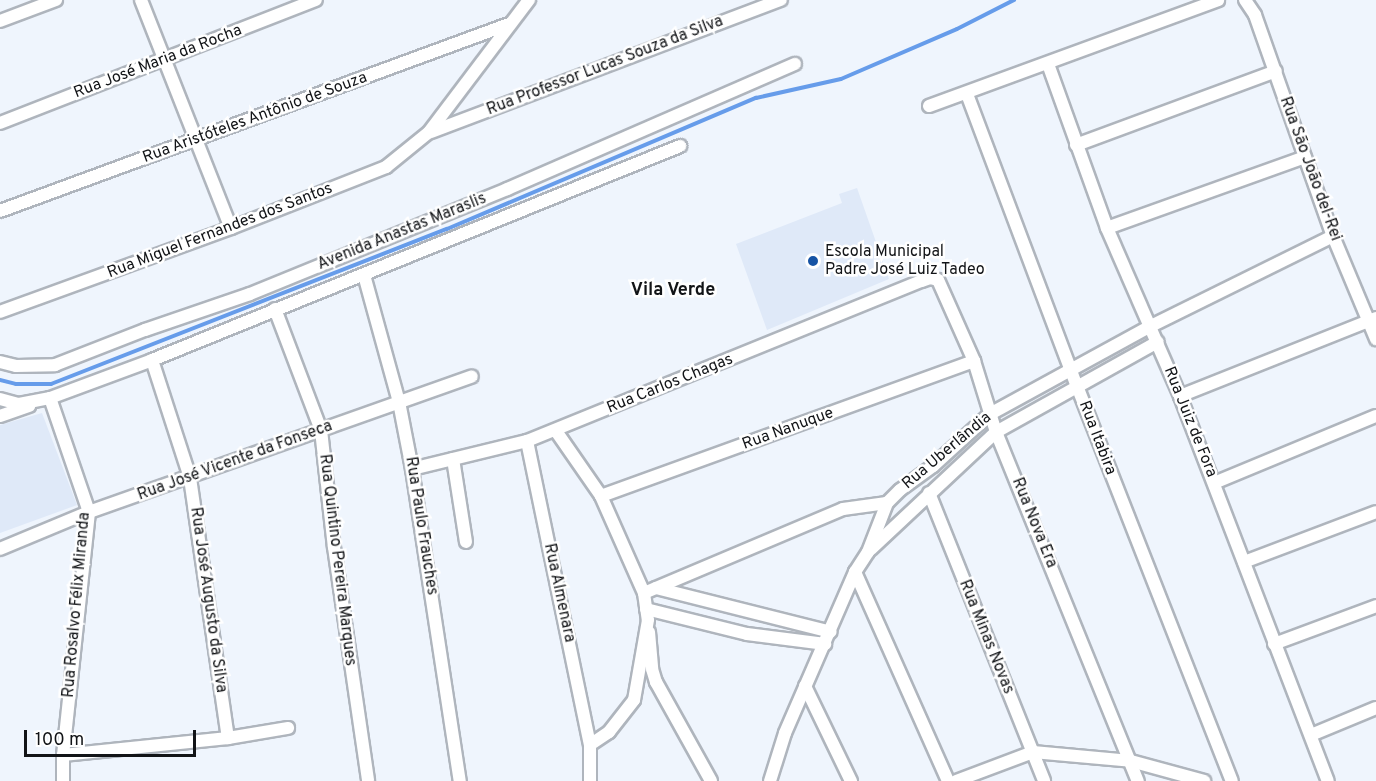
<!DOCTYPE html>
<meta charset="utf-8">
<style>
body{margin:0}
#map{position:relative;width:1376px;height:781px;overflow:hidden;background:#eff5fd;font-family:Overpass,sans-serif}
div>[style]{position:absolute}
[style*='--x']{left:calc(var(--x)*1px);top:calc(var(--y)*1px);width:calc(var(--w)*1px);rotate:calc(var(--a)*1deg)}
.built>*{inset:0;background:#dfe9f8}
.stream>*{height:4px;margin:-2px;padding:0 2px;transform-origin:2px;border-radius:2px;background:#669cea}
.roads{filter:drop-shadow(2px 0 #afb5bd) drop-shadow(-2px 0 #afb5bd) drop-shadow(0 2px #afb5bd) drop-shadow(0 -2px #afb5bd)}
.street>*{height:12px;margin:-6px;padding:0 6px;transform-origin:6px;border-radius:6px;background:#fff}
.dots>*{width:16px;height:16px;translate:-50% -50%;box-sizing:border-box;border:3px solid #fff;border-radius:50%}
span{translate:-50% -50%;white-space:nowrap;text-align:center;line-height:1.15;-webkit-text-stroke:5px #fff;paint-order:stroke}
.street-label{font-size:16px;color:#121417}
.poi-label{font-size:16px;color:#121417}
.left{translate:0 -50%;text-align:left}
.neighbourhood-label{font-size:18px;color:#121417;font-weight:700}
.scale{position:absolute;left:24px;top:730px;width:172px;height:27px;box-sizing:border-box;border:3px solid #121417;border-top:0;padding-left:8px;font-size:18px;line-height:21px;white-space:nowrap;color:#121417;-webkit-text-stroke:4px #fff;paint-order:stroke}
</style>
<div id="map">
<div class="built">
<div style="clip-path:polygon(857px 188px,889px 279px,767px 330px,736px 244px,842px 203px,839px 194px)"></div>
<div style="clip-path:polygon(42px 413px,77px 505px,0 533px,0 425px)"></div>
</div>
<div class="stream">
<div style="--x:0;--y:380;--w:16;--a:14"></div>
<div style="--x:16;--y:384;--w:35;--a:0"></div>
<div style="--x:51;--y:384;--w:425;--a:-21.4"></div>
<div style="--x:447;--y:229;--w:336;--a:-23"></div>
<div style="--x:756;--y:98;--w:87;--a:-12.6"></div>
<div style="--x:841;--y:79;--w:126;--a:-23.3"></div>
<div style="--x:957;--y:29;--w:64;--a:-27"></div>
</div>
<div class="roads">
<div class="street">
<div style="--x:141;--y:0;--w:245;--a:68.5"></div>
<div style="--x:1245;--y:0;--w:18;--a:56"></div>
<div style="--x:1255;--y:15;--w:234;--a:70.6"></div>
<div style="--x:1333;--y:236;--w:112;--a:67.3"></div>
<div style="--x:0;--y:21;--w:60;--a:-20.6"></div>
<div style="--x:1048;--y:64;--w:174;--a:70.2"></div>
<div style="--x:1107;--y:228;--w:183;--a:66.5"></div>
<div style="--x:1180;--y:396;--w:412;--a:69"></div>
<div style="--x:967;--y:94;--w:312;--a:69.4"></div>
<div style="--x:1077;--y:386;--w:424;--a:68.6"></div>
<div style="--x:929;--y:106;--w:308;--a:-20.1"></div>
<div style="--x:0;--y:123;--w:339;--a:-21.3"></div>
<div style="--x:431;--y:132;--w:374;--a:-20.7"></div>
<div style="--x:1076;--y:145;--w:213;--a:-20.3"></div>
<div style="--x:0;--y:211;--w:542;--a:-20.17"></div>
<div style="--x:1107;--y:228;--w:210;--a:-19.7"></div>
<div style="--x:364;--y:275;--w:132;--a:74.6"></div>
<div style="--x:399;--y:402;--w:68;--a:79"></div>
<div style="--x:412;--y:469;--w:316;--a:81.3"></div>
<div style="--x:275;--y:309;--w:129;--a:69.2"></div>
<div style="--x:321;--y:430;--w:118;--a:83.7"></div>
<div style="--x:334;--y:547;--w:236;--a:81.7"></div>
<div style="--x:0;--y:312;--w:246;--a:-20"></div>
<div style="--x:231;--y:228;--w:167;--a:-21.5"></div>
<div style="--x:386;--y:167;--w:55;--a:-39.1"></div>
<div style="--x:429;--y:132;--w:166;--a:-52.9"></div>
<div style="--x:152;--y:360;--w:124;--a:72.1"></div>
<div style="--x:190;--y:478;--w:263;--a:81.7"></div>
<div style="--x:0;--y:362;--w:16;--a:14"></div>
<div style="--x:16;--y:366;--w:39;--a:-1"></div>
<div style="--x:55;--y:365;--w:97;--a:-21.3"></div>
<div style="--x:145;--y:330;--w:111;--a:-18.9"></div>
<div style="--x:250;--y:294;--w:278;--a:-22.2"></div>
<div style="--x:507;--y:189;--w:314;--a:-23.5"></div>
<div style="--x:1180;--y:396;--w:211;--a:-21.7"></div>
<div style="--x:50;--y:398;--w:120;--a:71.1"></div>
<div style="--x:89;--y:512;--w:244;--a:96.1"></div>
<div style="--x:63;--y:755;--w:26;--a:90"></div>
<div style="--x:0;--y:399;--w:20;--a:15"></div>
<div style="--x:19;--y:404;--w:32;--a:-11"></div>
<div style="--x:50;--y:398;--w:109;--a:-20.4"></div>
<div style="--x:152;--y:360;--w:570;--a:-22.06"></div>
<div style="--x:0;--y:416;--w:31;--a:-19"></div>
<div style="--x:556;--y:431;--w:79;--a:55.3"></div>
<div style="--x:601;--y:496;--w:106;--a:66.1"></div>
<div style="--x:644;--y:593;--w:27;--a:82"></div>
<div style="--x:648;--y:620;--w:81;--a:99.9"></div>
<div style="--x:634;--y:700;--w:41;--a:128"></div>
<div style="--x:609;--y:732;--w:23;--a:146"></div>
<div style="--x:527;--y:441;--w:310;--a:78.3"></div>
<div style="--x:590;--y:745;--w:36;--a:90"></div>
<div style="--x:453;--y:459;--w:84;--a:81.1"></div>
<div style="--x:412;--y:469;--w:118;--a:-13.7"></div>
<div style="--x:527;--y:441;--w:426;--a:-22.1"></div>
<div style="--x:922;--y:281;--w:9;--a:-21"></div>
<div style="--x:930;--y:278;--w:8;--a:14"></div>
<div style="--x:938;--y:280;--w:89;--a:66"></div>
<div style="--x:974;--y:361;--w:74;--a:72.8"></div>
<div style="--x:996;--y:432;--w:377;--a:67.9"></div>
<div style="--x:1214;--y:483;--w:175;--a:-22.5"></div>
<div style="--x:929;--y:493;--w:310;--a:68.2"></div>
<div style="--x:601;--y:496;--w:397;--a:-19.9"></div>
<div style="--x:0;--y:549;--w:96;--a:-22.6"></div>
<div style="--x:89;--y:512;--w:406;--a:-19.5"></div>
<div style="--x:871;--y:549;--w:171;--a:-43.1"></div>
<div style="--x:996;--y:432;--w:185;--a:-29.1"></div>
<div style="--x:1244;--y:562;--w:141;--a:-20.7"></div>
<div style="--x:855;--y:572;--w:229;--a:66"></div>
<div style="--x:656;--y:588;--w:180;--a:14.1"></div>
<div style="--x:644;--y:593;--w:216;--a:-22.9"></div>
<div style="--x:843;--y:509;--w:44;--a:-7.8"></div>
<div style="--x:646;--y:609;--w:104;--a:13.9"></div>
<div style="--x:747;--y:634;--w:79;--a:7.3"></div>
<div style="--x:649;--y:632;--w:37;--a:85"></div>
<div style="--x:652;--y:669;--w:14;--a:73"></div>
<div style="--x:656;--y:682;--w:113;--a:60.9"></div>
<div style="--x:1274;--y:644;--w:109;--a:-20.4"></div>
<div style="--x:805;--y:686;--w:106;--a:64.2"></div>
<div style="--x:1311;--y:735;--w:70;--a:-22.6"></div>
<div style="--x:63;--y:755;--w:166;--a:-5.9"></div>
<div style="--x:228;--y:738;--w:61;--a:-9.5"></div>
<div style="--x:770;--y:781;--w:50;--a:-72.6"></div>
<div style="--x:785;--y:733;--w:176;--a:-66.5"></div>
<div style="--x:855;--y:572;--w:24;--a:-57"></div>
<div style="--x:868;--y:552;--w:53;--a:-68.8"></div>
<div style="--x:887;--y:503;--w:18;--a:-45"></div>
<div style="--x:900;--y:490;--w:41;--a:-36"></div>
<div style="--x:933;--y:466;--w:77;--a:-42.4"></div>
<div style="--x:990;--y:414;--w:183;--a:-28.7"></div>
<div style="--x:1151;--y:326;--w:203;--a:-26.3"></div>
<div style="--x:956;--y:781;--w:82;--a:-20.6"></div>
<div style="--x:1033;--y:752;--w:98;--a:5.2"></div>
<div style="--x:1131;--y:761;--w:76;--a:15.3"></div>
</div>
</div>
<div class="dots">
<div style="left:813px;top:261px;background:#1653a4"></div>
</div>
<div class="street-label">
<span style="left:158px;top:62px;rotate:-21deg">Rua José Maria da Rocha</span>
<span style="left:605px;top:66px;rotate:-21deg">Rua Professor Lucas Souza da Silva</span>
<span style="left:255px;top:118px;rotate:-20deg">Rua Aristóteles Antônio de Souza</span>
<span style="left:1310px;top:169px;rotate:70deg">Rua São João del-Rei</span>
<span style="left:220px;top:231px;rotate:-21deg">Rua Miguel Fernandes dos Santos</span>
<span style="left:402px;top:232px;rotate:-22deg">Avenida Anastas Maraslis</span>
<span style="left:670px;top:384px;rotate:-22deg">Rua Carlos Chagas</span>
<span style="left:1190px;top:422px;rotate:68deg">Rua Juiz de Fora</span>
<span style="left:788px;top:429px;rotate:-20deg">Rua Nanuque</span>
<span style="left:1097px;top:438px;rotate:69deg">Rua Itabira</span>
<span style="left:947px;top:451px;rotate:-40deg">Rua Uberlândia</span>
<span style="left:235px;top:461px;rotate:-20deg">Rua José Vicente da Fonseca</span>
<span style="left:1034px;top:523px;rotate:68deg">Rua Nova Era</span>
<span style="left:421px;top:526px;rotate:81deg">Rua Paulo Frauches</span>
<span style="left:337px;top:560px;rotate:83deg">Rua Quintino Pereira Marques</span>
<span style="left:559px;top:593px;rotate:78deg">Rua Almenara</span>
<span style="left:208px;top:600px;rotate:82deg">Rua José Augusto da Silva</span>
<span style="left:77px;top:605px;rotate:-85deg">Rua Rosalvo Félix Miranda</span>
<span style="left:986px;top:637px;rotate:68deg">Rua Minas Novas</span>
</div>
<div class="poi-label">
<span class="left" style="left:825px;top:261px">Escola Municipal<br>Padre José Luiz Tadeo</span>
</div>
<div class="neighbourhood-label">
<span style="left:673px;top:291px">Vila Verde</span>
</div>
<div class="scale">100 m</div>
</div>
